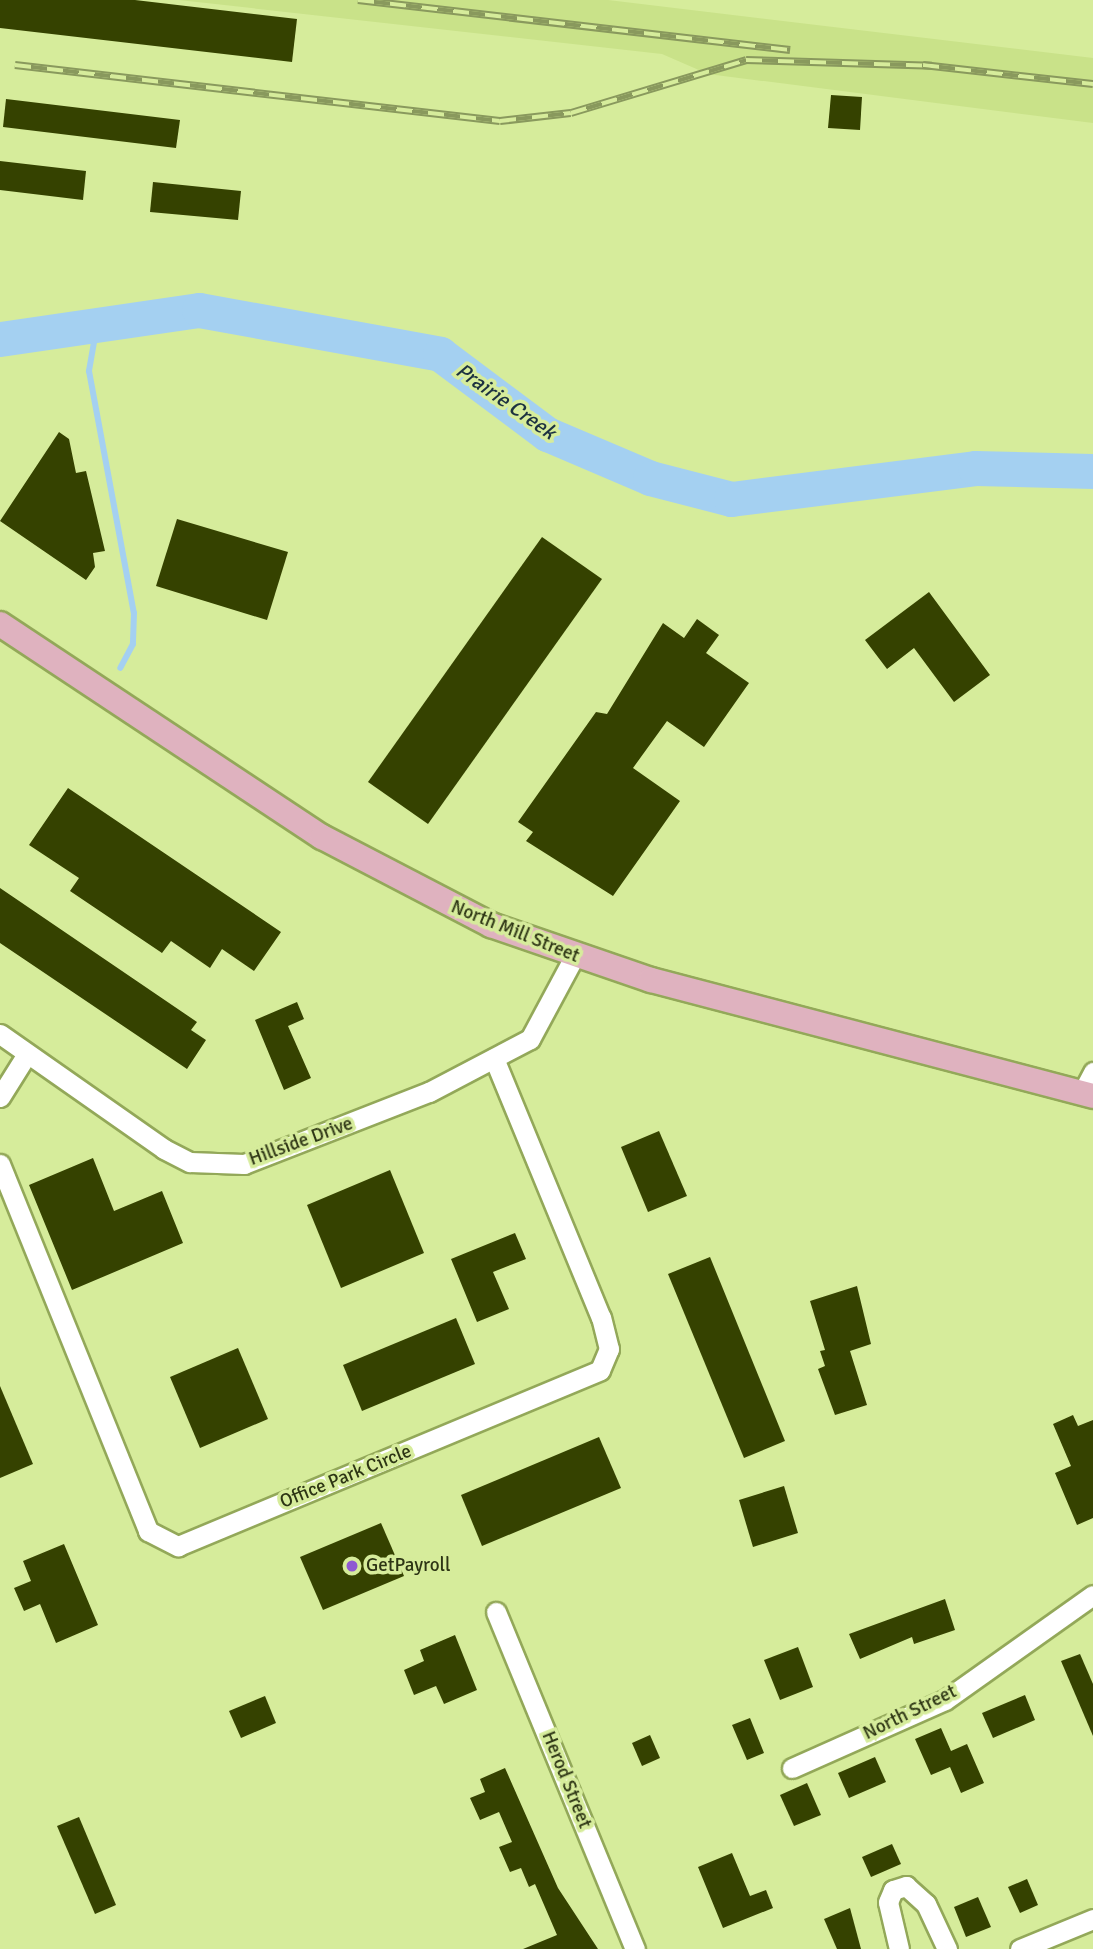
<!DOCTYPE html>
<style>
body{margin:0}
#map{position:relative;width:1093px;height:1949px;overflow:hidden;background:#d6ec9b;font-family:Signika,sans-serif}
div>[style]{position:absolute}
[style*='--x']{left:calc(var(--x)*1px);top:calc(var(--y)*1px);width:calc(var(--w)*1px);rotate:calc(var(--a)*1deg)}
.built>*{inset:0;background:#c9e289}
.stream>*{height:6px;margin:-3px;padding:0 3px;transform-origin:3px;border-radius:3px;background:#a4d0f1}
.river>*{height:35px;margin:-17.5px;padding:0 17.5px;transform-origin:17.5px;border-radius:17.5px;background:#a4d0f1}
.building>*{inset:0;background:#354200}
.roads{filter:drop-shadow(2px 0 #93a859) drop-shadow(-2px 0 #93a859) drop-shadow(0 2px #93a859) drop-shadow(0 -2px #93a859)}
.minor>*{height:19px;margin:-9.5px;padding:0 9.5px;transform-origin:9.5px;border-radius:9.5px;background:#fff}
.major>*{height:24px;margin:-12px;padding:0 12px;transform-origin:12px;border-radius:12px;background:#dfb2bf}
.rail>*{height:8px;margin-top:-4px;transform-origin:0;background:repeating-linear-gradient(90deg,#d6ec9b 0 16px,#89995d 0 32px);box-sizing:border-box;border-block:2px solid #89995d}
.dots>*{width:19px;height:19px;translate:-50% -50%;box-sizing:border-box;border:4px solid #d6ec9b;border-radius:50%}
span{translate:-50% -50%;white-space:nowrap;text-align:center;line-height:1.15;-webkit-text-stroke:7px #d6ec9b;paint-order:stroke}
.street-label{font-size:19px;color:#2d3514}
.poi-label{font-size:19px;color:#2d3514}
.left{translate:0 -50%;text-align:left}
.water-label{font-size:21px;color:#1c3140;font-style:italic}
</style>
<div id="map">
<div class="built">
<div style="clip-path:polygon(179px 0,608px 0,1093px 58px,1093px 123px,708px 74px,662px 54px)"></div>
</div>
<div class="stream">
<div style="--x:97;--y:325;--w:47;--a:99.9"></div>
<div style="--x:89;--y:371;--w:246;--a:79.5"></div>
<div style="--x:134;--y:613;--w:31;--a:92"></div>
<div style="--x:133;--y:644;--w:27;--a:118"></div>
</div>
<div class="river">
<div style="--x:0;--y:339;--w:201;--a:-8.3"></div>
<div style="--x:199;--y:310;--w:245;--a:10.3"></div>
<div style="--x:440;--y:354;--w:134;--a:36.8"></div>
<div style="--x:547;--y:434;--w:112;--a:23.1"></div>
<div style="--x:650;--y:478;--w:84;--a:14.5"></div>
<div style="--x:731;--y:499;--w:246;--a:-7.2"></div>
<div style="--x:975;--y:468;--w:118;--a:1.5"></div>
</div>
<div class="building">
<div style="clip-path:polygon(0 0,135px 0,297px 19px,292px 62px,0 28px)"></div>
<div style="clip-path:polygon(831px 95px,862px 97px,860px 130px,828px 128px)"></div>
<div style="clip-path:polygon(6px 99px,180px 120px,176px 148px,3px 127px)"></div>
<div style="clip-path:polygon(0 161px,86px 171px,83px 200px,0 190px)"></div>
<div style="clip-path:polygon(153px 182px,241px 191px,238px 220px,150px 212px)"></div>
<div style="clip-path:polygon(59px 432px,69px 439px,76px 473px,86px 471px,105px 551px,93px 553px,95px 567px,86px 580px,0 521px)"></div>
<div style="clip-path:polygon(177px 519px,288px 552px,267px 620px,156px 586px)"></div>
<div style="clip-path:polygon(542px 537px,602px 579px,428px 824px,368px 782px)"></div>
<div style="clip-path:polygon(929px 592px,990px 675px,954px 702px,914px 648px,887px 669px,865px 640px)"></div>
<div style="clip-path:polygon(697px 619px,719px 635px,706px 653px,749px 683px,704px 747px,667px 721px,633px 768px,680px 801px,613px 896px,526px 841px,533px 832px,518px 822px,596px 712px,607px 714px,663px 623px,684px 638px)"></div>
<div style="clip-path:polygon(68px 788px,281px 932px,254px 971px,222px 949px,210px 968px,171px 941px,162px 953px,70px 891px,79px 878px,29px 845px)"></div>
<div style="clip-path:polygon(0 888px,197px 1022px,191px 1030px,206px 1040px,187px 1069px,0 943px)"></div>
<div style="clip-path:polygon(297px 1002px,304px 1019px,288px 1026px,311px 1078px,284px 1090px,255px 1020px)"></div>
<div style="clip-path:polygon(659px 1131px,687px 1196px,648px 1212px,621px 1147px)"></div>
<div style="clip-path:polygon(93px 1158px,114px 1211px,162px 1191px,183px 1243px,72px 1290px,29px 1185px)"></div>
<div style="clip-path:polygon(390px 1170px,424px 1253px,341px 1288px,307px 1205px)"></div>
<div style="clip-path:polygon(515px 1233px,526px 1259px,493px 1272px,509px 1309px,477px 1322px,451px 1259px)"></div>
<div style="clip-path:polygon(710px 1257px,785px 1441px,744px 1458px,668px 1274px)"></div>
<div style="clip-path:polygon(857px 1286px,871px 1344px,850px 1351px,867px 1405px,835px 1415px,818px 1369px,825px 1366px,820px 1351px,825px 1350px,810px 1301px)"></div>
<div style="clip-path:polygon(456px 1318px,475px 1364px,362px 1411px,343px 1365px)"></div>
<div style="clip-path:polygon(238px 1348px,268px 1419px,200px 1448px,170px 1377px)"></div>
<div style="clip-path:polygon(0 1386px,33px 1464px,0 1478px)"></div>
<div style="clip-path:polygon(1073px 1415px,1078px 1426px,1093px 1420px,1093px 1518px,1077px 1525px,1055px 1473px,1071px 1466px,1053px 1424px)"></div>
<div style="clip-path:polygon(599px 1437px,621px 1488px,482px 1546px,461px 1495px)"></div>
<div style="clip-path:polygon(784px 1486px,798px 1533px,753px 1547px,739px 1500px)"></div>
<div style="clip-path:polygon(381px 1523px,404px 1576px,323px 1610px,300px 1557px)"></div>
<div style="clip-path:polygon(64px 1544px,98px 1625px,56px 1643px,40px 1604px,24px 1611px,14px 1588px,31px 1581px,23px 1561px)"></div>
<div style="clip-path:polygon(945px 1599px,955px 1630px,914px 1644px,912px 1637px,860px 1659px,849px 1634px)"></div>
<div style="clip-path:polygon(455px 1635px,477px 1690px,444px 1704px,436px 1686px,414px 1695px,404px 1670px,424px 1661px,420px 1650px)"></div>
<div style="clip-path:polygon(798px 1647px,813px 1687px,780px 1700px,764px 1660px)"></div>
<div style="clip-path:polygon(1080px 1654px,1093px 1684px,1093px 1736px,1061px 1661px)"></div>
<div style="clip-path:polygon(1025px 1695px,1035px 1720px,993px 1738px,982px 1713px)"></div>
<div style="clip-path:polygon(265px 1696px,276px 1723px,241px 1738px,229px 1711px)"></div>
<div style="clip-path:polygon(750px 1718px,764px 1753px,747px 1760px,732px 1725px)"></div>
<div style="clip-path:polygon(941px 1728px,951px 1751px,967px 1744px,984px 1783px,961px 1793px,950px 1767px,931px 1775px,915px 1739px)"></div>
<div style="clip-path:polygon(650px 1735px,660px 1758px,642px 1766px,632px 1743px)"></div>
<div style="clip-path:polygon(875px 1757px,886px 1782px,849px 1798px,838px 1773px)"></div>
<div style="clip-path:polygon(505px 1768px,558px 1888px,598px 1949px,523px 1949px,557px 1935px,535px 1884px,529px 1887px,521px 1868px,510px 1872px,499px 1847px,512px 1842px,499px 1812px,480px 1820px,470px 1798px,485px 1792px,480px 1779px)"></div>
<div style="clip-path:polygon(807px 1783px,821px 1815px,794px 1826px,780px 1795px)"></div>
<div style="clip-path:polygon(79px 1817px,116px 1905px,95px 1914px,57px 1826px)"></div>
<div style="clip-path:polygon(892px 1844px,901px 1864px,871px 1877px,862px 1857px)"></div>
<div style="clip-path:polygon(732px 1853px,750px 1896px,766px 1890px,773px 1908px,723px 1928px,698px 1867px)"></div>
<div style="clip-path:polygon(1027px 1879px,1038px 1905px,1020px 1913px,1008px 1887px)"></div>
<div style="clip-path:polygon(978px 1897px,991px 1927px,966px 1937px,954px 1907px)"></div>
<div style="clip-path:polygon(850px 1908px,861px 1949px,837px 1949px,824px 1919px)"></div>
</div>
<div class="roads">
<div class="minor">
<div style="--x:0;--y:1034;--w:200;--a:35"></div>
<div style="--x:164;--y:1149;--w:29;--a:27"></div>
<div style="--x:190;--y:1162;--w:54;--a:2.1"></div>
<div style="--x:244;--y:1164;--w:199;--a:-21.3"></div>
<div style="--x:429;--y:1092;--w:114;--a:-27.7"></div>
<div style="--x:530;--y:1039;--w:93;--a:-61.8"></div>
<div style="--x:1082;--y:1093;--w:24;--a:-62"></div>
<div style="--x:0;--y:1097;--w:51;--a:-57.9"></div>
<div style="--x:0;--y:1164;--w:396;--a:68"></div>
<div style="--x:148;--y:1531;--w:34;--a:27"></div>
<div style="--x:178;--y:1546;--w:457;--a:-22.6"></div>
<div style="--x:600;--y:1370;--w:23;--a:-67"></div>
<div style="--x:609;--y:1349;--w:32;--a:-104"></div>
<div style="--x:601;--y:1318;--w:281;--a:-112.4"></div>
<div style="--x:496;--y:1612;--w:365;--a:67.6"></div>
<div style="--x:792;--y:1768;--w:167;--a:-24"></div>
<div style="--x:945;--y:1700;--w:181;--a:-35.4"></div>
<div style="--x:899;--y:1949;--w:48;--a:-103.2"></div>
<div style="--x:888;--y:1902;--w:13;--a:-67"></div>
<div style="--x:893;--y:1890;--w:14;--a:-17"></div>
<div style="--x:906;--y:1886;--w:27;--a:42"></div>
<div style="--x:926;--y:1904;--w:50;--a:65"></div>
<div style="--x:1020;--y:1949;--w:79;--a:-22.3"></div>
</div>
<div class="major">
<div style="--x:0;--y:624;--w:386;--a:33.5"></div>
<div style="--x:322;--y:837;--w:191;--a:27.5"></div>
<div style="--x:491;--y:925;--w:169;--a:19"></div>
<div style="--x:651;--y:980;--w:457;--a:14.7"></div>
</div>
</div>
<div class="rail">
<div style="--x:358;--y:0;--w:435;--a:6.6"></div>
<div style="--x:15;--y:65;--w:488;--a:6.6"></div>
<div style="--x:500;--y:121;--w:71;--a:-6.4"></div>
<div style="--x:571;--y:113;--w:183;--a:-16.8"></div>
<div style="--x:746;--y:60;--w:186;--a:1.8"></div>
<div style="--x:923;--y:65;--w:171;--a:6.4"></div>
</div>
<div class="dots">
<div style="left:352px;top:1566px;background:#8f59d2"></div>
</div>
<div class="street-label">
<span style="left:515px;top:932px;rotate:22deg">North Mill Street</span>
<span style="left:301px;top:1142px;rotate:-20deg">Hillside Drive</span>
<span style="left:346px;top:1477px;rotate:-22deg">Office Park Circle</span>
<span style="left:910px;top:1713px;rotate:-26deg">North Street</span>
<span style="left:566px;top:1780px;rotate:68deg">Herod Street</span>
</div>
<div class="poi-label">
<span class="left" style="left:366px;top:1566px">GetPayroll</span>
</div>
<div class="water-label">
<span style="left:506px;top:401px;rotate:35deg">Prairie Creek</span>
</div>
</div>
